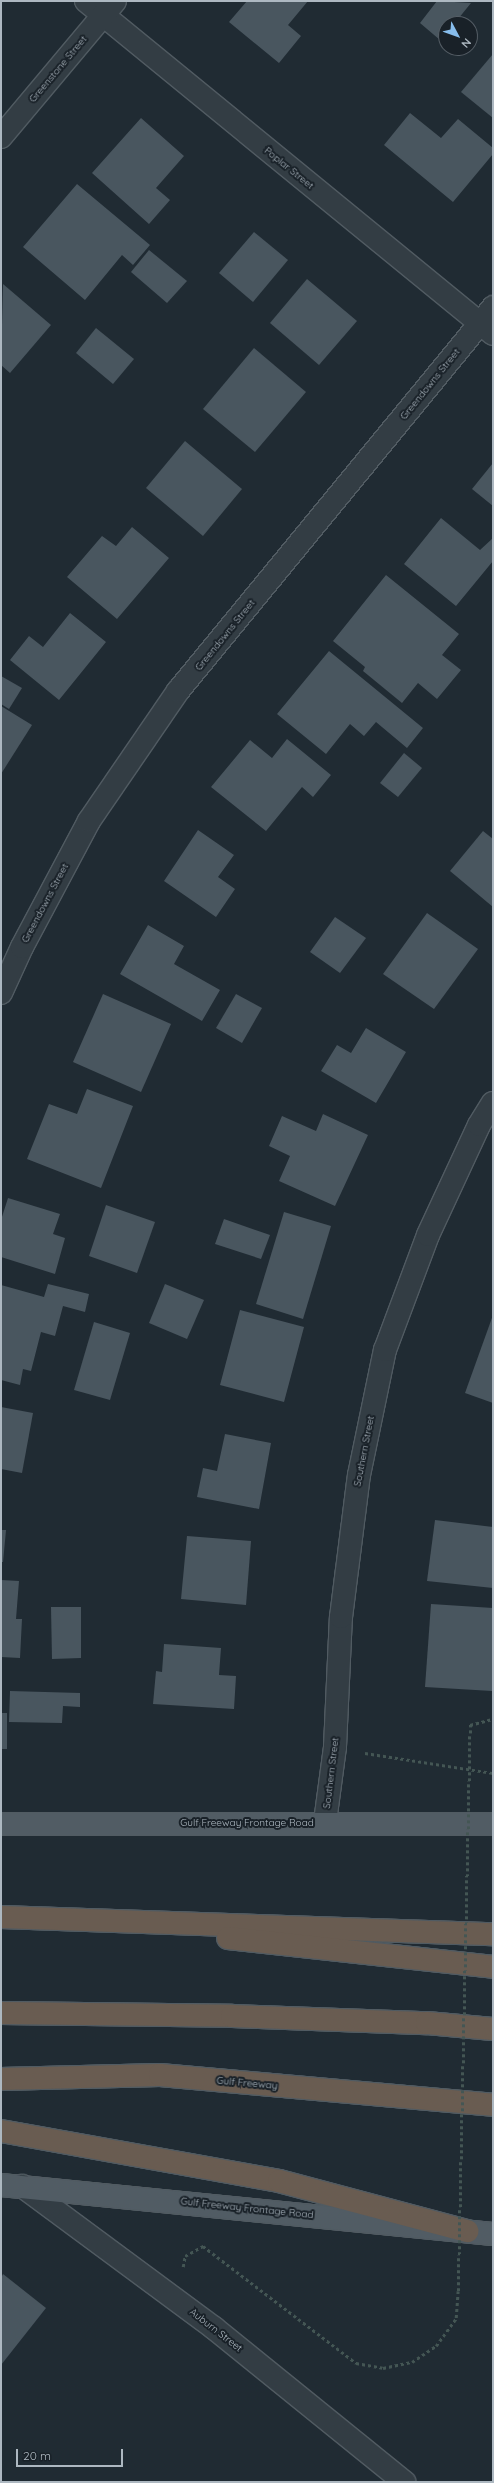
<!DOCTYPE html>
<style>
body{margin:0}
#map{position:relative;width:494px;height:2483px;overflow:hidden;background:#202b33;font-family:Quicksand,sans-serif}
div>[style]{position:absolute}
[style*='--x']{left:calc(var(--x)*1px);top:calc(var(--y)*1px);width:calc(var(--w)*1px);rotate:calc(var(--a)*1deg)}
.building>*{inset:0;background:#49565f}
.path>*{height:2.5px;margin-top:-1.25px;transform-origin:0;background:repeating-linear-gradient(90deg,#445654 0 3px,transparent 0 6px)}
.roads{filter:drop-shadow(1px 0 #515b62) drop-shadow(-1px 0 #515b62) drop-shadow(0 1px #515b62) drop-shadow(0 -1px #515b62)}
.minor>*{height:22px;margin:-11px;padding:0 11px;transform-origin:11px;border-radius:11px;background:#333d44}
.major>*{height:22px;margin:-11px;padding:0 11px;transform-origin:11px;border-radius:11px;background:#515c64}
.highway>*{height:22px;margin:-11px;padding:0 11px;transform-origin:11px;border-radius:11px;background:#695c51}
.path-bridge>*{height:2.5px;margin-top:-1.25px;transform-origin:0;background:repeating-linear-gradient(90deg,#445654 0 3px,transparent 0 6px)}
span{translate:-50% -50%;white-space:nowrap;text-align:center;line-height:1.15;-webkit-text-stroke:4px #192128;paint-order:stroke}
.street-label{font-size:10px;color:#adb8c1}
.frame{position:absolute;inset:0;border:2px solid #adb8c1;pointer-events:none}
.north{position:absolute;left:438px;top:16px;width:40px;height:40px;box-sizing:border-box;background:#192128;border:1px solid #545d65;border-radius:50%;rotate:131deg;font-size:11px;font-weight:700;line-height:16px;text-align:center;color:#adb8c1}
.north::after{content:'';display:block;margin:auto;width:14px;height:18px;background:#87bdec;clip-path:polygon(50% 0,100% 100%,50% 72%,0 100%)}
.scale{position:absolute;left:16px;top:2449px;width:107px;height:18px;box-sizing:border-box;border:2px solid #adb8c1;border-top:0;padding-left:5px;font-size:12px;line-height:14px;white-space:nowrap;color:#adb8c1;-webkit-text-stroke:3px #192128;paint-order:stroke}
</style>
<div id="map">
<div class="building">
<div style="clip-path:polygon(247px 1px,308px 1px,288px 25px,301px 36px,279px 63px,229px 22px)"></div>
<div style="clip-path:polygon(437px 1px,471px 3px,454px 24px,446px 24px,446px 33px,440px 40px,420px 23px)"></div>
<div style="clip-path:polygon(493px 54px,493px 118px,461px 92px)"></div>
<div style="clip-path:polygon(410px 113px,441px 138px,458px 119px,493px 148px,493px 154px,453px 202px,384px 145px)"></div>
<div style="clip-path:polygon(141px 118px,184px 156px,156px 188px,170px 200px,149px 224px,92px 173px)"></div>
<div style="clip-path:polygon(77px 184px,150px 245px,133px 265px,122px 255px,85px 300px,23px 247px)"></div>
<div style="clip-path:polygon(254px 232px,288px 260px,253px 302px,219px 273px)"></div>
<div style="clip-path:polygon(149px 250px,187px 281px,167px 303px,131px 272px)"></div>
<div style="clip-path:polygon(307px 279px,357px 321px,319px 365px,270px 323px)"></div>
<div style="clip-path:polygon(3px 284px,51px 325px,10px 373px,1px 365px)"></div>
<div style="clip-path:polygon(96px 328px,134px 359px,113px 384px,76px 353px)"></div>
<div style="clip-path:polygon(254px 348px,306px 392px,255px 452px,203px 409px)"></div>
<div style="clip-path:polygon(185px 441px,242px 489px,203px 536px,146px 488px)"></div>
<div style="clip-path:polygon(493px 463px,493px 506px,472px 489px)"></div>
<div style="clip-path:polygon(441px 518px,480px 550px,493px 538px,493px 561px,456px 606px,404px 564px)"></div>
<div style="clip-path:polygon(132px 527px,169px 558px,117px 619px,67px 577px,102px 536px,116px 546px)"></div>
<div style="clip-path:polygon(386px 575px,459px 634px,442px 655px,461px 670px,437px 699px,418px 683px,402px 703px,363px 671px,365px 667px,333px 641px)"></div>
<div style="clip-path:polygon(70px 613px,106px 642px,59px 700px,10px 660px,29px 636px,43px 647px)"></div>
<div style="clip-path:polygon(329px 651px,423px 728px,407px 748px,376px 722px,364px 736px,350px 724px,326px 754px,277px 714px)"></div>
<div style="clip-path:polygon(1px 676px,22px 688px,9px 709px,1px 704px)"></div>
<div style="clip-path:polygon(1px 706px,32px 725px,1px 774px)"></div>
<div style="clip-path:polygon(287px 739px,331px 775px,313px 797px,302px 787px,266px 831px,211px 787px,250px 740px,272px 758px)"></div>
<div style="clip-path:polygon(404px 753px,422px 768px,398px 797px,380px 783px)"></div>
<div style="clip-path:polygon(198px 830px,234px 855px,218px 877px,235px 889px,216px 917px,164px 881px)"></div>
<div style="clip-path:polygon(483px 831px,493px 839px,493px 907px,450px 871px)"></div>
<div style="clip-path:polygon(427px 913px,478px 949px,434px 1009px,383px 974px)"></div>
<div style="clip-path:polygon(335px 917px,366px 938px,340px 973px,310px 952px)"></div>
<div style="clip-path:polygon(148px 925px,184px 946px,174px 964px,220px 990px,202px 1021px,120px 974px)"></div>
<div style="clip-path:polygon(103px 994px,171px 1024px,141px 1092px,73px 1062px)"></div>
<div style="clip-path:polygon(236px 994px,262px 1008px,242px 1043px,216px 1028px)"></div>
<div style="clip-path:polygon(366px 1028px,406px 1052px,376px 1103px,321px 1071px,337px 1045px,351px 1053px)"></div>
<div style="clip-path:polygon(87px 1089px,133px 1106px,101px 1188px,27px 1159px,49px 1104px,77px 1114px)"></div>
<div style="clip-path:polygon(323px 1114px,368px 1135px,335px 1206px,279px 1181px,290px 1156px,269px 1146px,282px 1116px,316px 1131px)"></div>
<div style="clip-path:polygon(8px 1198px,60px 1214px,53px 1234px,65px 1238px,55px 1274px,1px 1257px,1px 1220px)"></div>
<div style="clip-path:polygon(106px 1205px,155px 1222px,137px 1273px,89px 1256px)"></div>
<div style="clip-path:polygon(284px 1212px,331px 1226px,303px 1319px,256px 1304px)"></div>
<div style="clip-path:polygon(224px 1219px,270px 1235px,261px 1259px,215px 1244px)"></div>
<div style="clip-path:polygon(48px 1284px,89px 1294px,85px 1312px,63px 1306px,55px 1336px,41px 1332px,31px 1371px,23px 1369px,20px 1385px,1px 1380px,1px 1285px,44px 1297px)"></div>
<div style="clip-path:polygon(165px 1284px,204px 1300px,187px 1339px,149px 1323px)"></div>
<div style="clip-path:polygon(240px 1310px,304px 1327px,284px 1402px,220px 1385px)"></div>
<div style="clip-path:polygon(493px 1315px,493px 1403px,465px 1393px)"></div>
<div style="clip-path:polygon(94px 1322px,130px 1333px,110px 1400px,74px 1390px)"></div>
<div style="clip-path:polygon(1px 1407px,33px 1413px,22px 1473px,1px 1469px)"></div>
<div style="clip-path:polygon(225px 1434px,271px 1443px,259px 1509px,197px 1497px,203px 1468px,217px 1471px)"></div>
<div style="clip-path:polygon(435px 1520px,493px 1527px,493px 1588px,427px 1581px)"></div>
<div style="clip-path:polygon(1px 1530px,6px 1530px,3px 1562px,1px 1562px)"></div>
<div style="clip-path:polygon(187px 1536px,251px 1541px,246px 1605px,181px 1599px)"></div>
<div style="clip-path:polygon(1px 1580px,19px 1581px,16px 1619px,22px 1619px,20px 1658px,1px 1657px)"></div>
<div style="clip-path:polygon(431px 1604px,493px 1608px,492px 1691px,425px 1687px)"></div>
<div style="clip-path:polygon(51px 1607px,81px 1607px,81px 1658px,52px 1659px)"></div>
<div style="clip-path:polygon(164px 1644px,221px 1648px,219px 1675px,236px 1676px,234px 1709px,153px 1704px,156px 1671px,162px 1672px)"></div>
<div style="clip-path:polygon(10px 1691px,80px 1693px,80px 1707px,63px 1706px,62px 1723px,9px 1722px)"></div>
<div style="clip-path:polygon(1px 1713px,7px 1713px,7px 1749px,1px 1749px)"></div>
<div style="clip-path:polygon(3px 2274px,46px 2308px,1px 2365px,1px 2278px)"></div>
</div>
<div class="path">
<div style="--x:470;--y:1725;--w:24;--a:-15"></div>
<div style="--x:365;--y:1753;--w:130;--a:8.9"></div>
<div style="--x:183;--y:2267;--w:11;--a:-80"></div>
<div style="--x:185;--y:2256;--w:21;--a:-29"></div>
<div style="--x:203;--y:2246;--w:193;--a:37.4"></div>
<div style="--x:356;--y:2363;--w:27;--a:10"></div>
<div style="--x:383;--y:2368;--w:30;--a:-12"></div>
<div style="--x:412;--y:2362;--w:29;--a:-34"></div>
<div style="--x:436;--y:2346;--w:34;--a:-54"></div>
<div style="--x:456;--y:2318;--w:27;--a:-86"></div>
</div>
<div class="roads">
<div class="minor">
<div style="--x:86;--y:1;--w:526;--a:39.29"></div>
<div style="--x:1;--y:137;--w:177;--a:-50"></div>
<div style="--x:1;--y:993;--w:51;--a:-65.5"></div>
<div style="--x:22;--y:947;--w:143;--a:-62"></div>
<div style="--x:89;--y:821;--w:158;--a:-55.6"></div>
<div style="--x:178;--y:691;--w:497;--a:-50.6"></div>
<div style="--x:325;--y:1822;--w:76;--a:-82.4"></div>
<div style="--x:335;--y:1747;--w:130;--a:-87.4"></div>
<div style="--x:341;--y:1617;--w:143;--a:-82.8"></div>
<div style="--x:359;--y:1475;--w:128;--a:-78.3"></div>
<div style="--x:385;--y:1350;--w:123;--a:-69.5"></div>
<div style="--x:428;--y:1235;--w:121;--a:-65.1"></div>
<div style="--x:479;--y:1125;--w:26;--a:-58"></div>
<div style="--x:22;--y:2186;--w:239;--a:36.5"></div>
<div style="--x:214;--y:2328;--w:245;--a:39"></div>
</div>
<div class="major">
<div style="--x:1;--y:1824;--w:492;--a:0"></div>
<div style="--x:1;--y:2185;--w:494;--a:5.7"></div>
</div>
<div class="highway">
<div style="--x:1;--y:1917;--w:492;--a:2"></div>
<div style="--x:228;--y:1938;--w:267;--a:6.2"></div>
<div style="--x:1;--y:2013;--w:231;--a:0.7"></div>
<div style="--x:232;--y:2016;--w:195;--a:2.1"></div>
<div style="--x:427;--y:2023;--w:66;--a:5.2"></div>
<div style="--x:1;--y:2079;--w:159;--a:-1.4"></div>
<div style="--x:160;--y:2075;--w:334;--a:5.1"></div>
<div style="--x:1;--y:2131;--w:282;--a:10.2"></div>
<div style="--x:279;--y:2181;--w:195;--a:14.9"></div>
</div>
</div>
<div class="path-bridge">
<div style="--x:458;--y:2291;--w:566;--a:-88.79"></div>
</div>
<div class="street-label">
<span style="left:58px;top:69px;rotate:-50deg">Greenstone Street</span>
<span style="left:289px;top:168px;rotate:39deg">Poplar Street</span>
<span style="left:430px;top:384px;rotate:-51deg">Greendowns Street</span>
<span style="left:225px;top:635px;rotate:-51deg">Greendowns Street</span>
<span style="left:45px;top:903px;rotate:-62deg">Greendowns Street</span>
<span style="left:364px;top:1451px;rotate:-79deg">Southern Street</span>
<span style="left:331px;top:1773px;rotate:-83deg">Southern Street</span>
<span style="left:247px;top:1823px">Gulf Freeway Frontage Road</span>
<span style="left:247px;top:2083px;rotate:5deg">Gulf Freeway</span>
<span style="left:247px;top:2208px;rotate:6deg">Gulf Freeway Frontage Road</span>
<span style="left:216px;top:2330px;rotate:38deg">Auburn Street</span>
</div>
<div class="frame"></div>
<div class="north">N</div>
<div class="scale">20 m</div>
</div>
